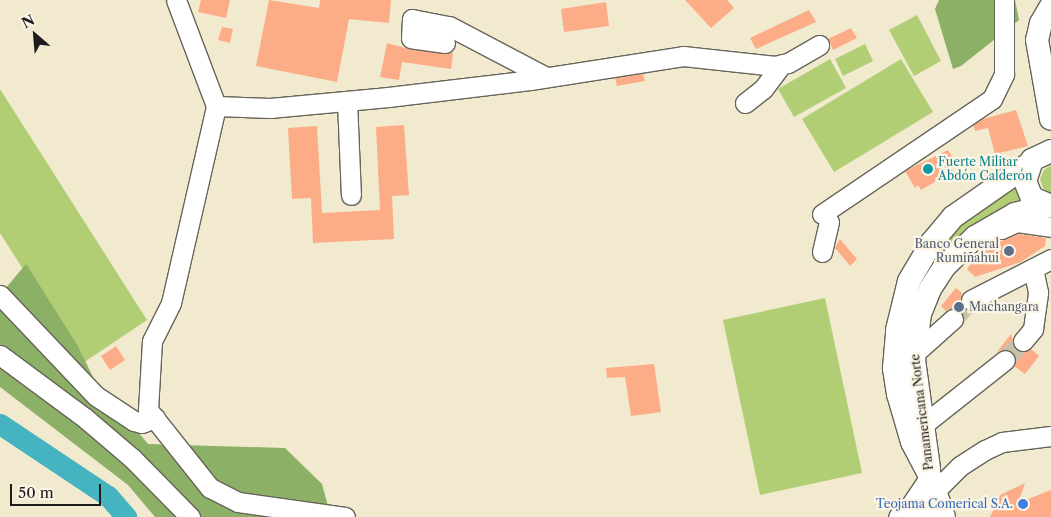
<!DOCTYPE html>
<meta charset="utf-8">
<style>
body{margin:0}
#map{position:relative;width:1051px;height:517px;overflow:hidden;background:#f1eace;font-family:"Libre Caslon Text",serif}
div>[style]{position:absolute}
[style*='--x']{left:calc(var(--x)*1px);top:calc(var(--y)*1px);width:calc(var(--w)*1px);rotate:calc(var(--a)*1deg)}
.green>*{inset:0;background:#b1ce75}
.forest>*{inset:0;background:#8cb166}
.river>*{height:21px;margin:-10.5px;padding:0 10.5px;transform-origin:10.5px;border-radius:10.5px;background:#45b3c0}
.building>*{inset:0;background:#fcad87}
.minor-tunnel>*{height:19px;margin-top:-9.5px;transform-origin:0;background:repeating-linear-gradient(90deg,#c6c1aa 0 19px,transparent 0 28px)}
.roads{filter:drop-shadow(1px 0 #67645a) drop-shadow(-1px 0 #67645a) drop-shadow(0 1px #67645a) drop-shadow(0 -1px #67645a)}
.minor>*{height:19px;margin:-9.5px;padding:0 9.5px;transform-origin:9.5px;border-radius:9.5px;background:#fff}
.major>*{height:22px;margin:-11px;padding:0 11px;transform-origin:11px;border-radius:11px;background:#fff}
.dots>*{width:14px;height:14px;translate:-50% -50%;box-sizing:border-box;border:2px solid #fcf5e5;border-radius:50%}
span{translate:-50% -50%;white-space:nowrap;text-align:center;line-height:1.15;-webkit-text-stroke:4.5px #fcf5e5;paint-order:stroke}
.culture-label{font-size:12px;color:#0d838f}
.left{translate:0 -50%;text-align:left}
.service-label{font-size:12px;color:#4e5e75}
.right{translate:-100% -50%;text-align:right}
.street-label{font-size:12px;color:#1c1c1c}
.shop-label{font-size:12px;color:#366cbe}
.north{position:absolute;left:10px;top:10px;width:50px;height:50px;-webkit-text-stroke:4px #fcf5e5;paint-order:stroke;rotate:333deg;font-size:14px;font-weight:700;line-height:20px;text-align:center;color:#1c1c1c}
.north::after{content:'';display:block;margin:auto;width:18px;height:22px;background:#1c1c1c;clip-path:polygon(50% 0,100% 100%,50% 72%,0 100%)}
.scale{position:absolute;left:10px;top:484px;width:91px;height:22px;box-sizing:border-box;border:2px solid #1c1c1c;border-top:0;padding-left:6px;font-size:15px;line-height:18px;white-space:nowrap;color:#1c1c1c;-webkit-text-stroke:4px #fcf5e5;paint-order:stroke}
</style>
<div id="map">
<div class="green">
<div style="clip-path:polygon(917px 15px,941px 61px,914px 76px,889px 30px)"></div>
<div style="clip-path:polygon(865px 44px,873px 61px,843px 76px,835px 59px)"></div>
<div style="clip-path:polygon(830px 59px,846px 88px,794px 117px,778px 89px)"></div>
<div style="clip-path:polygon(901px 59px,933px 112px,834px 172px,802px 119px)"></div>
<div style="clip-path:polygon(0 89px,147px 320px,83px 363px,0 233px)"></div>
<div style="clip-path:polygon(1051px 165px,1051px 194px,1043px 188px,1040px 179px,1044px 170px)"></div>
<div style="clip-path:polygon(1020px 180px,1028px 202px,951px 248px,929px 269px,918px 295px,918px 279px,951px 231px)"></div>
<div style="clip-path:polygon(825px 298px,862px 473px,760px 495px,723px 320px)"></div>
</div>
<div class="forest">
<div style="clip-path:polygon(939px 0,1015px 0,1019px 20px,961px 66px,953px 69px,935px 9px)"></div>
<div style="clip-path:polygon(26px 264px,78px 346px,93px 377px,148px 444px,285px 448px,322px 484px,331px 517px,155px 517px,128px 485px,0 387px,0 295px)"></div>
</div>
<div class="river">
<div style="--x:0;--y:424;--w:130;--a:33.7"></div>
<div style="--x:108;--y:496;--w:28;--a:49"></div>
</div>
<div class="building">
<div style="clip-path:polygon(201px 0,230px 0,226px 18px,198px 12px)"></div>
<div style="clip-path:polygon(269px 0,319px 8px,320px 0,391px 0,389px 23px,349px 19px,337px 82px,256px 66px)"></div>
<div style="clip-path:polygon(685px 0,727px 0,734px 8px,711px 28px)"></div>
<div style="clip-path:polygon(606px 2px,609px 26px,564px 32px,561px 9px)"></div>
<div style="clip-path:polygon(809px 10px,816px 22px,756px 49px,750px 38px)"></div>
<div style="clip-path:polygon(222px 27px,233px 29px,230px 43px,218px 40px)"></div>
<div style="clip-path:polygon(851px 28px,857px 38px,833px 50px,828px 39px)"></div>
<div style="clip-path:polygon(387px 43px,409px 49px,453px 53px,451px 69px,402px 62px,399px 80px,380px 77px)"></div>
<div style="clip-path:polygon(643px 74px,645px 81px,617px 86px,615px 78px)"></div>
<div style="clip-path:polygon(1016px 110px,1028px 146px,995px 154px,988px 128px,975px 131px,973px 125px,983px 119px)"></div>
<div style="clip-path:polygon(404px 125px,409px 195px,392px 196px,394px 239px,313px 243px,311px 198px,292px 199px,288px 128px,317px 126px,322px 213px,380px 210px,376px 127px)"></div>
<div style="clip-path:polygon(948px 150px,956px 163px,950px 166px,953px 171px,921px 190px,918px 185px,915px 188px,905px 171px)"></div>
<div style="clip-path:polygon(1019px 234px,1046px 238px,1045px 246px,1021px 262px,975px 277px,967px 269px,983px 248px)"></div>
<div style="clip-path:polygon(840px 239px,857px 259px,850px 266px,835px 248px)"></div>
<div style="clip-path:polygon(956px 288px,962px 293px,961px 306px,974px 310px,963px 324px,961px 311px,951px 308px,946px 311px,941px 306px)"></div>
<div style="clip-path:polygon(1011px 334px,1016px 350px,1022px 352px,1031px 349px,1039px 356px,1025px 374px,1014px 366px,1013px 353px,1004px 349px,997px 352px)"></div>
<div style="clip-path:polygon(116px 346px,125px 360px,110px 370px,101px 356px)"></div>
<div style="clip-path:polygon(654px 364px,661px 412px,631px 416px,625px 377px,607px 378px,606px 368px)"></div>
<div style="clip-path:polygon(1025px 483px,1018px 503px,1051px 490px,1051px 517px,990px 517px,1000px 495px)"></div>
</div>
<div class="minor-tunnel">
<div style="--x:953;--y:319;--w:26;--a:-47"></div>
<div style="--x:1005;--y:360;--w:26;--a:-47"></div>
</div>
<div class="roads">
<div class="minor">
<div style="--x:176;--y:0;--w:113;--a:69.3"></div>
<div style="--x:445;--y:43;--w:34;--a:-172"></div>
<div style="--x:411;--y:38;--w:19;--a:-87"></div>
<div style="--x:412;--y:19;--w:38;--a:11"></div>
<div style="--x:449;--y:26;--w:110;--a:27.7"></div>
<div style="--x:347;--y:101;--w:94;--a:87.6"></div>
<div style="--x:745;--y:103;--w:23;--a:-38"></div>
<div style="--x:763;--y:89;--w:31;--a:-53"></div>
<div style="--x:822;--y:214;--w:205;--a:-34.1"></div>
<div style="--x:992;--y:99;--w:28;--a:-64"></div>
<div style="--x:1004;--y:74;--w:74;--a:-90"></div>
<div style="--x:1001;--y:229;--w:17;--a:-24"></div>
<div style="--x:1017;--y:222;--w:34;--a:8"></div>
<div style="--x:822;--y:252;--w:31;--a:-77"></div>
<div style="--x:0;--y:295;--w:139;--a:46.5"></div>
<div style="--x:96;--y:396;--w:45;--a:33.3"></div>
<div style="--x:134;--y:421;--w:8;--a:14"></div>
<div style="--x:142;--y:423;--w:14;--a:-21"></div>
<div style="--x:971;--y:300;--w:90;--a:-27.1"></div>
<div style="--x:1023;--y:341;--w:16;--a:-50"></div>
<div style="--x:1033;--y:329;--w:37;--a:-82"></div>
<div style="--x:1038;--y:292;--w:24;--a:-102"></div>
<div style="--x:915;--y:353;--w:51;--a:-41.8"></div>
<div style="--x:0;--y:355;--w:106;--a:36.5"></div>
<div style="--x:85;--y:418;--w:62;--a:40.4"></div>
<div style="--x:132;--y:458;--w:83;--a:45.5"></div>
<div style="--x:924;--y:424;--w:103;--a:-38.3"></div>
<div style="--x:935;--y:491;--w:35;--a:-45"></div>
<div style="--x:960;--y:466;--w:30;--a:-33"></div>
<div style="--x:985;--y:450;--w:19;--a:-25"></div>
<div style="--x:1002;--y:442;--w:49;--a:-7"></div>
<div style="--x:345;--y:517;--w:108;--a:-172"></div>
<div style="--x:238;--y:502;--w:31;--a:-153"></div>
<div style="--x:210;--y:488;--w:100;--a:-128.5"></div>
<div style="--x:148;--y:410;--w:69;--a:-86.7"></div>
<div style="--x:152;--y:341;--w:42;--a:-63.4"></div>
<div style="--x:171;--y:303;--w:202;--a:-77.1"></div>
<div style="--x:216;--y:106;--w:54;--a:2.1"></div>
<div style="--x:270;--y:108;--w:119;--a:-5.3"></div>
<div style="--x:388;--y:97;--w:143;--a:-6.8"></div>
<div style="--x:530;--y:80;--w:155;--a:-8.9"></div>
<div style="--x:683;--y:56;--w:93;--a:6.2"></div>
<div style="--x:775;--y:66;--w:13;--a:-13"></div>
<div style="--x:788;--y:63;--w:36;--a:-30"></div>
<div style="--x:898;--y:517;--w:16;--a:-43"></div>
<div style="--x:910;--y:506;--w:36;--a:-56"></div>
<div style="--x:905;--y:517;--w:36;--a:-21"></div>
</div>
<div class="major">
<div style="--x:1051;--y:6;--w:20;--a:120"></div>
<div style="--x:1041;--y:23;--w:17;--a:103"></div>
<div style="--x:1037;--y:40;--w:80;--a:80"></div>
<div style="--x:1051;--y:151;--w:21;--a:155"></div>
<div style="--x:1032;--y:160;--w:22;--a:108"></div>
<div style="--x:1025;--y:181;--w:18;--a:68"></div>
<div style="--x:1032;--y:198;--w:21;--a:23"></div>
<div style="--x:929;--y:468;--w:109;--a:-97.9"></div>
<div style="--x:914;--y:360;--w:46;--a:-82.6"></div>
<div style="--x:920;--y:314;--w:27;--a:-68"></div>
<div style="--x:930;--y:289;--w:27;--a:-57"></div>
<div style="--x:945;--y:266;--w:42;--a:-44"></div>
<div style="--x:975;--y:237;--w:46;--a:-29.9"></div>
<div style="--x:1015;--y:214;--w:34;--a:-14"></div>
<div style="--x:944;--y:517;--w:43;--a:-108.9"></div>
<div style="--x:930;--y:476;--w:38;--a:-118"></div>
<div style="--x:912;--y:442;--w:50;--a:-106.3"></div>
<div style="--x:898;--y:394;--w:26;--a:-99"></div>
<div style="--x:894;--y:368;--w:38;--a:-85"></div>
<div style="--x:897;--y:330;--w:50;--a:-76.2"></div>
<div style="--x:909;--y:281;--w:45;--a:-59.5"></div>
<div style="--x:932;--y:242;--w:33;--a:-50"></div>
<div style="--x:953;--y:217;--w:93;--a:-34.9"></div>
</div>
</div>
<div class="dots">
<div style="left:928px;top:169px;background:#0f9aa8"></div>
<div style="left:1009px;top:251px;background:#5c6f8a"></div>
<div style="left:959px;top:307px;background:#5c6f8a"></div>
<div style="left:1023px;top:504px;background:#3f7fe0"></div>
</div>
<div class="culture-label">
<span class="left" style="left:938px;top:169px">Fuerte Militar<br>Abdón Calderón</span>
</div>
<div class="service-label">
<span class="right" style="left:999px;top:251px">Banco General<br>Rumiñahui</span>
<span class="left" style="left:969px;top:307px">Machangara</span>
</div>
<div class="street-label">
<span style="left:922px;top:412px;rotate:-97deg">Panamericana Norte</span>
</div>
<div class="shop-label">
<span class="right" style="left:1013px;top:504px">Teojama Comerical S.A.</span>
</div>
<div class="north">N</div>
<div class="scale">50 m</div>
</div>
